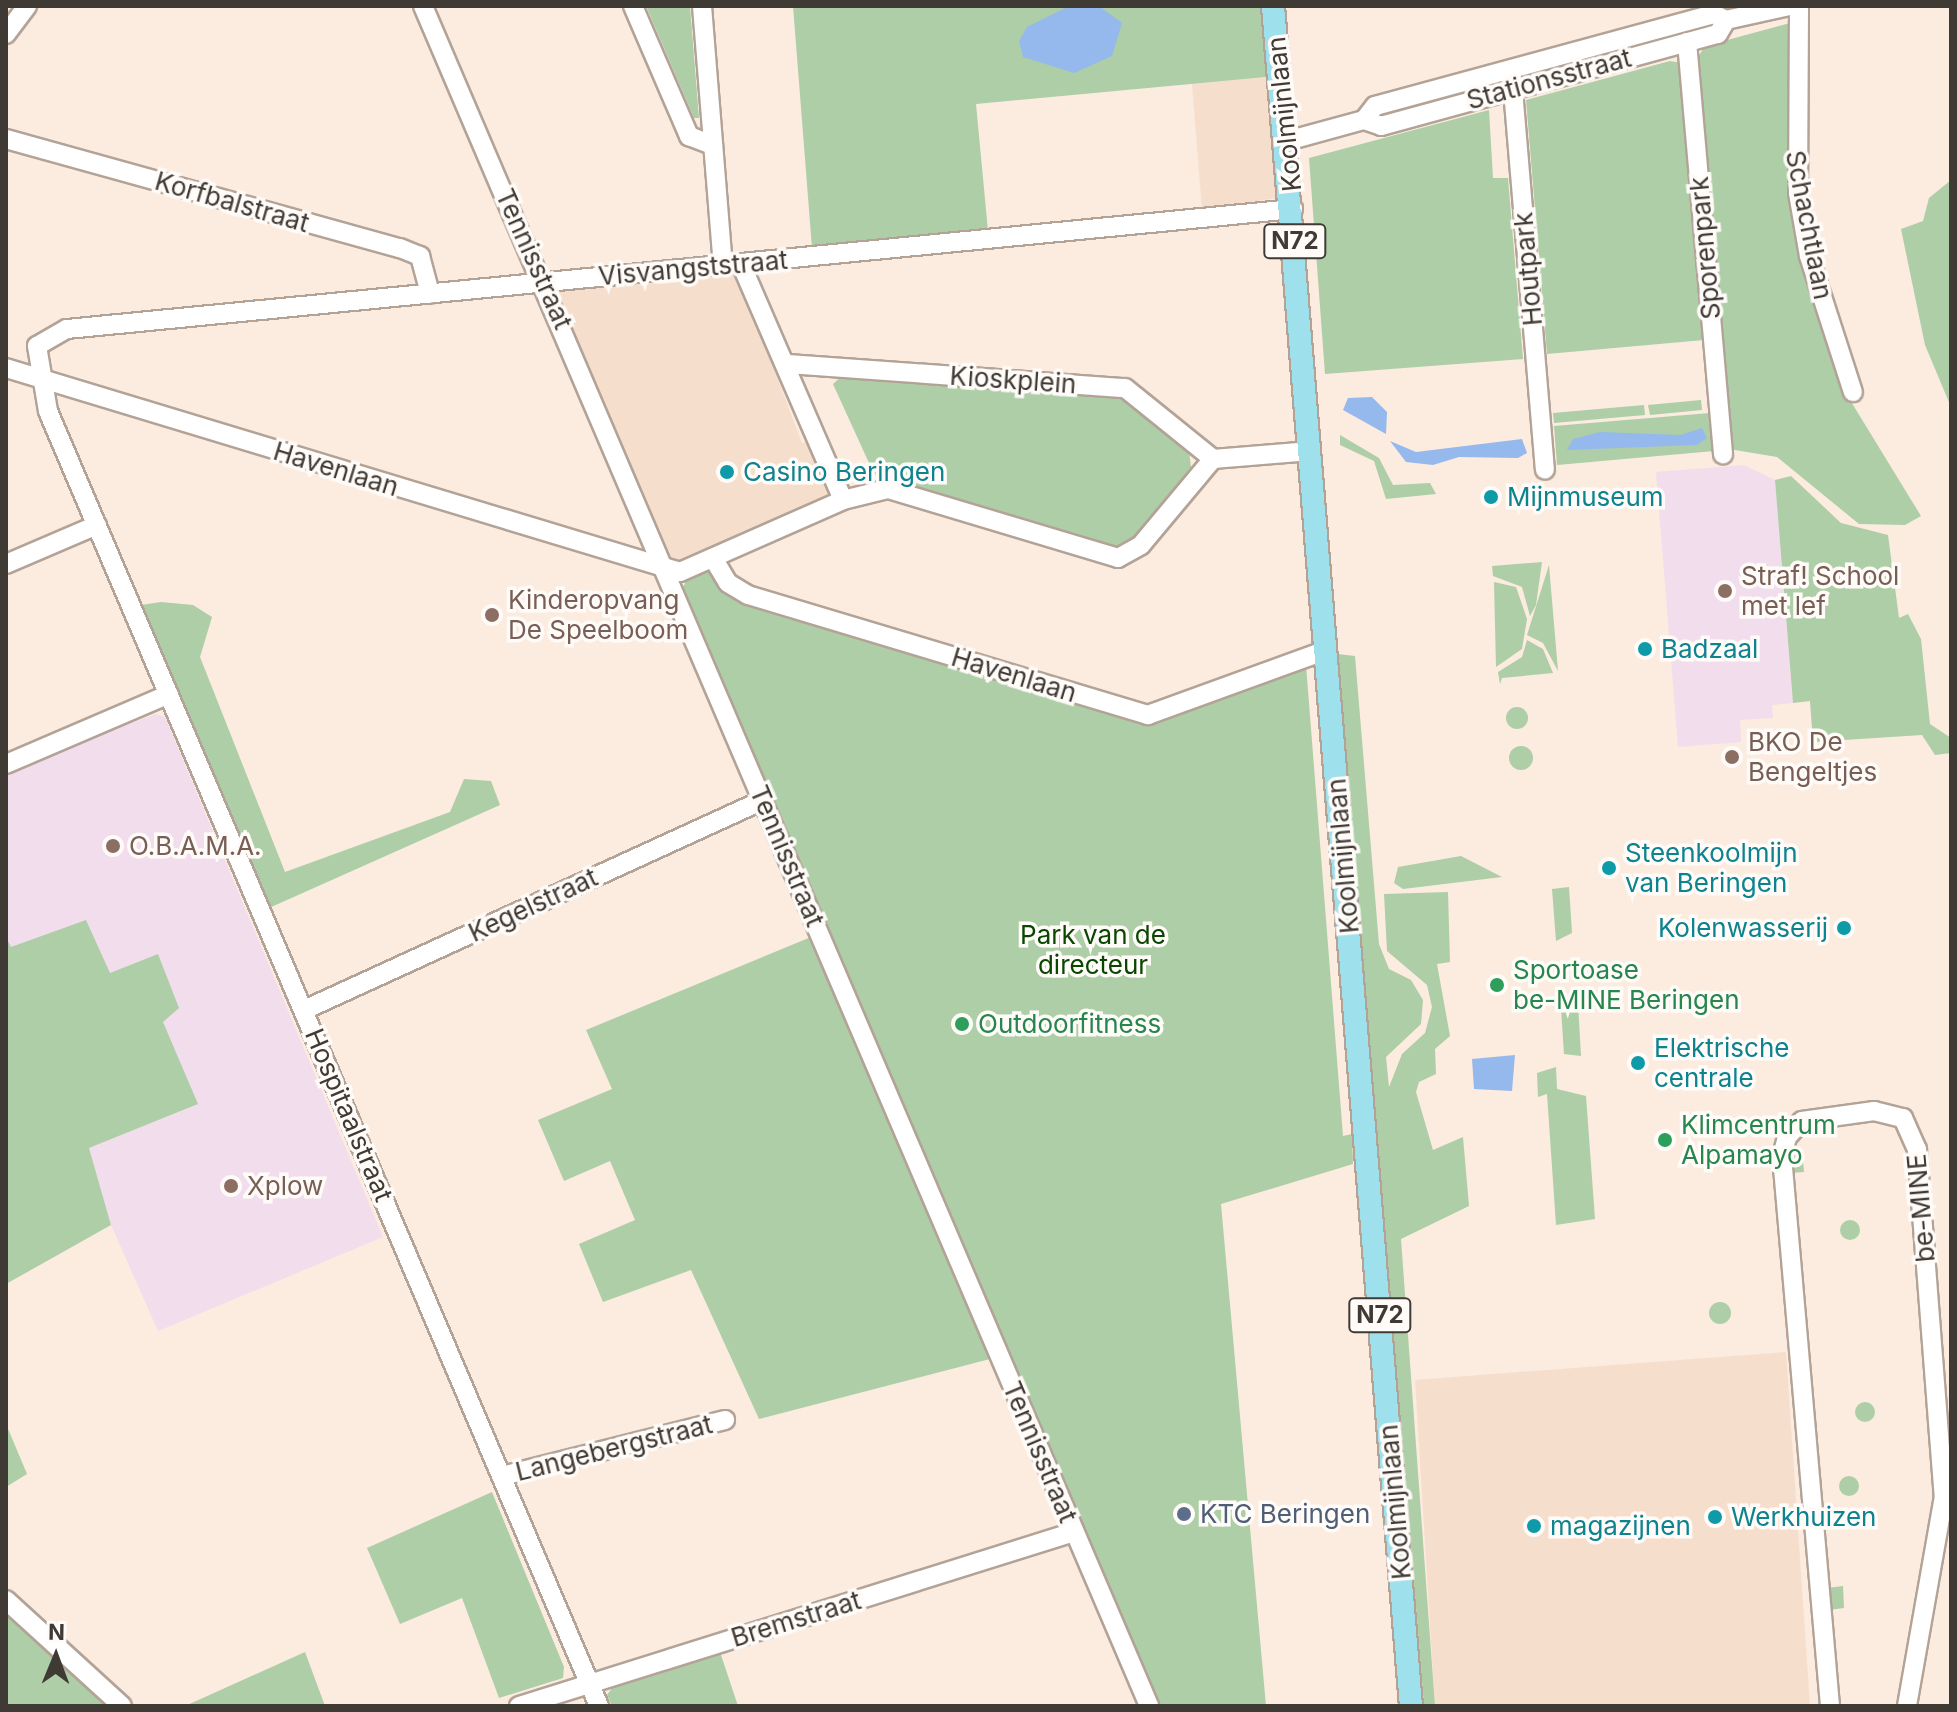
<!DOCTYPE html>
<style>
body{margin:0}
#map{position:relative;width:1957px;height:1712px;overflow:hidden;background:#fcebdf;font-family:Inter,sans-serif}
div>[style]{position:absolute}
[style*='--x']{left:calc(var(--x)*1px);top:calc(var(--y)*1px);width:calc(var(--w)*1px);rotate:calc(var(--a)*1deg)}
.built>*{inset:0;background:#f6decd}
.education>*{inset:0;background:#f2dded}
.green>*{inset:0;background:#adcea6}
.round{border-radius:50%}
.water>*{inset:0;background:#95b9ed}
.roads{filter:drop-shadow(2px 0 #b3a397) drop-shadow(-2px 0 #b3a397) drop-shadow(0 2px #b3a397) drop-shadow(0 -2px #b3a397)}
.minor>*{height:18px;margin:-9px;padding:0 9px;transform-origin:9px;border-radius:9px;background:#fff}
.major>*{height:22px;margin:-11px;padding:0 11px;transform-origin:11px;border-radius:11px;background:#9ee0ec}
.dots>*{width:22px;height:22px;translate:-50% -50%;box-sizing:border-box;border:4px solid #fefbf8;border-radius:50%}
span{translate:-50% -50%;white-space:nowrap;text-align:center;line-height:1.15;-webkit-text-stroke:7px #fefbf8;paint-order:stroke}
.shield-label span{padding:2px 6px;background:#fefbf8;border:2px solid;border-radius:6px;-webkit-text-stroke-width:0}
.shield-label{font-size:24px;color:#403a35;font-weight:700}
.street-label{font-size:26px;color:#403a35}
.culture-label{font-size:26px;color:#0d838f}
.left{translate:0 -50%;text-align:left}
.right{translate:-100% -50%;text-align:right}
.education-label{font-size:26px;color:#785e54}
.park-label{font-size:26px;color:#094600}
.leisure-label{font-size:26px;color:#27864d}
.service-label{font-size:26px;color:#4e5e75}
.frame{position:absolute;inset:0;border:8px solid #403a35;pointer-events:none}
.north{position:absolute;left:16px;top:1616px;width:80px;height:80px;-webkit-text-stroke:6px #fefbf8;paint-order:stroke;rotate:1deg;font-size:22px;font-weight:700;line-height:32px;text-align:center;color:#403a35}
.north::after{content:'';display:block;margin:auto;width:28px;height:36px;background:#403a35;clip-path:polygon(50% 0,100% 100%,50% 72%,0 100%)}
</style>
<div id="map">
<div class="built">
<div style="clip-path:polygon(1266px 77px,1277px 198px,1202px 210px,1192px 84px)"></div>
<div style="clip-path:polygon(737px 272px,802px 443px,809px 441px,834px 495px,677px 563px,667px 554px,558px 295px,562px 287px)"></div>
<div style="clip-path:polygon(1786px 1352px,1810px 1706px,1435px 1706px,1415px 1380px)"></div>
</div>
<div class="education">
<div style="clip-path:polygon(1744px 465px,1775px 480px,1793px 703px,1772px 705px,1773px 718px,1740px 720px,1741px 742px,1678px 747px,1656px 472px)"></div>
<div style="clip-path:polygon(155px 714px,165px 717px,383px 1237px,158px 1331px,111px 1225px,89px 1148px,198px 1104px,110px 973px,10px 947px,6px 937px,6px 772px)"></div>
</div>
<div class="green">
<div style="clip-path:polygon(646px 6px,690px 6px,699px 118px,694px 118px)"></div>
<div style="clip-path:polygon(793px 6px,1260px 6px,1266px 77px,976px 104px,988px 231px,812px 248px)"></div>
<div style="clip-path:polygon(1710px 19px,1719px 26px,1531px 75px,1530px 71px)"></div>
<div style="clip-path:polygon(1790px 23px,1787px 143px,1806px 277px,1850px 400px,1921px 516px,1905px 525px,1859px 524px,1777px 457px,1729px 449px,1698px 57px,1705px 46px)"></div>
<div style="clip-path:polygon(1670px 61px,1681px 63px,1704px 340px,1547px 354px,1526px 100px)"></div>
<div style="clip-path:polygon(1507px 79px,1503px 88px,1394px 118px,1385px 112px)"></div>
<div style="clip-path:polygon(1489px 110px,1493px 178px,1508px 178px,1523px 359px,1325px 374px,1309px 158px)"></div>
<div style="clip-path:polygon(1951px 180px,1951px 407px,1925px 345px,1901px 229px,1923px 221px,1929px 198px)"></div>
<div style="clip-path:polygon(842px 376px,1127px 397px,1189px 451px,1191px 467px,1128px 547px,1117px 551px,874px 474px,833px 384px)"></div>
<div style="clip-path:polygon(1701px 400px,1702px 410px,1650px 415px,1648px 405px)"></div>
<div style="clip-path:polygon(1644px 405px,1645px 415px,1554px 423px,1553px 413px)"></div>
<div style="clip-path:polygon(1710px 413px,1714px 451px,1557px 465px,1554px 426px)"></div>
<div style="clip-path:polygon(1340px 435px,1379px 458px,1393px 485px,1430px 483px,1436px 494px,1386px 499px,1374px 461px,1340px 445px)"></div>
<div style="clip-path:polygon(1791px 476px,1841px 523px,1888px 535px,1899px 618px,1908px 614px,1921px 639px,1930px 724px,1951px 738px,1951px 753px,1935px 755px,1922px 735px,1813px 742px,1810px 701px,1793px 703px,1775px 480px)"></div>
<div style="clip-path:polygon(1542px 562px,1536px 605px,1530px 616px,1522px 587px,1493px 576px,1492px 566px)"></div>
<div style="clip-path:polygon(1549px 565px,1558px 671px,1543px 643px,1527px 635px)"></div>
<div style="clip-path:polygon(706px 571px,1130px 717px,1306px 665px,1343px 1136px,1352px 1134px,1353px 1164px,1221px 1204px,1266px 1706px,1159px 1706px,683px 587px,689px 575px)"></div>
<div style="clip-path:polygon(1494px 582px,1516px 587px,1527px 619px,1522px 649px,1496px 667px)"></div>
<div style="clip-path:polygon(161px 602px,193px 605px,212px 617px,200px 657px,285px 872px,450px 812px,464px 779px,491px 781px,500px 805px,269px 908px,141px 605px)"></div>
<div style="clip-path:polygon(1527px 640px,1543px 649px,1553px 673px,1502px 678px,1500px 684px,1498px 672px,1522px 657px)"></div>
<div style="clip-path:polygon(1338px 654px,1355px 656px,1379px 944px,1389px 969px,1411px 980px,1423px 1000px,1421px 1024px,1386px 1057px,1389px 1087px,1402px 1054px,1425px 1033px,1432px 1007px,1427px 985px,1387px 951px,1384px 894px,1448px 892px,1450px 962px,1437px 964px,1450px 1036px,1435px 1049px,1436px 1074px,1419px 1082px,1416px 1092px,1433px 1150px,1463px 1137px,1469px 1206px,1401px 1239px,1435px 1706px,1424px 1706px)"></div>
<div class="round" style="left:1506px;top:707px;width:22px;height:22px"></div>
<div class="round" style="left:1509px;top:746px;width:24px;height:24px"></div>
<div style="clip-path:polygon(1461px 856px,1502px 877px,1403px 889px,1394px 883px,1398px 867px)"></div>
<div style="clip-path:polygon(1569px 887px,1572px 933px,1556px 941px,1552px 889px)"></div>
<div style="clip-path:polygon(86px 920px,110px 973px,158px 954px,179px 1008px,163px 1022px,198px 1104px,89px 1148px,111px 1225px,6px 1284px,6px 937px,11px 947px)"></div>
<div style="clip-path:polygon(811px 937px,990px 1359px,759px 1419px,691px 1270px,603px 1302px,579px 1244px,635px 1220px,610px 1161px,564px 1181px,538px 1120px,612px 1089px,586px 1030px)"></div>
<div style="clip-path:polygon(1560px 993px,1578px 1003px,1581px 1056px,1564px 1054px)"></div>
<div style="clip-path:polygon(1556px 1067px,1557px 1089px,1586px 1096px,1595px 1219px,1556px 1225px,1547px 1094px,1538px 1097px,1537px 1073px)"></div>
<div style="clip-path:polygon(1802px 1150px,1804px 1172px,1789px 1173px,1788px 1151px)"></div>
<div class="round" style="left:1840px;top:1220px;width:20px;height:20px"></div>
<div class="round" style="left:1709px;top:1302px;width:22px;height:22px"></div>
<div class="round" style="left:1855px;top:1402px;width:20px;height:20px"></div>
<div style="clip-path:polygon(6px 1424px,27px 1474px,6px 1487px)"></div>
<div class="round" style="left:1839px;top:1476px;width:20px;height:20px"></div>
<div style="clip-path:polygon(492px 1492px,564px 1667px,563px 1678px,499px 1698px,462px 1598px,400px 1624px,367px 1548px)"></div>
<div style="clip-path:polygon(1843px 1586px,1844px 1608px,1829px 1610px,1827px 1588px)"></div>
<div style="clip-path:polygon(6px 1605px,116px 1706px,6px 1706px)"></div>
<div style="clip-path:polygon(305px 1652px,325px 1706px,185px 1706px)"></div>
<div style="clip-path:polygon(720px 1652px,738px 1706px,612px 1706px,607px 1695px,615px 1684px)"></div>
</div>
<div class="water">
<div style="clip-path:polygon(1069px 6px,1099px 6px,1122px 23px,1112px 56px,1074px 73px,1023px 57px,1019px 41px,1027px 27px)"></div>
<div style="clip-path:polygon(1372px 397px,1387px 412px,1386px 434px,1343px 410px,1348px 398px)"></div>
<div style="clip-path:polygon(1702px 428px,1707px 438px,1697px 445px,1567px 450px,1573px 439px,1600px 432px,1680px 435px)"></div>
<div style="clip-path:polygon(1522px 439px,1527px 453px,1518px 458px,1459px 457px,1433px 465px,1406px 462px,1390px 441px,1416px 452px)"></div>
<div style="clip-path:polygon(1515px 1055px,1512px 1091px,1474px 1089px,1472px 1059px)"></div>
</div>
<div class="roads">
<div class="minor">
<div style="--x:423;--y:6;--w:1849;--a:66.87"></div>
<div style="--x:633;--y:6;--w:142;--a:66.7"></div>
<div style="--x:689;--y:136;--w:26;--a:21"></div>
<div style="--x:702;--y:6;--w:261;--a:85.4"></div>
<div style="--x:1799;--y:6;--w:187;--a:90.3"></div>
<div style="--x:1798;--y:193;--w:64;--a:80.1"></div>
<div style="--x:1809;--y:256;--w:143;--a:72.1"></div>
<div style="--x:6;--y:34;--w:35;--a:-53"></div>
<div style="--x:1687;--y:42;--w:414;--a:85"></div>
<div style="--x:1512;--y:78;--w:393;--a:85.2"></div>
<div style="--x:1364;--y:120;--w:18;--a:-52"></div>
<div style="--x:1375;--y:106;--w:351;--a:-15.2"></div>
<div style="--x:1714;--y:14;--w:13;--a:27"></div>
<div style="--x:1726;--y:20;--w:65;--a:-12.5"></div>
<div style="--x:6;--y:139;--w:409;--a:15.5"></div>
<div style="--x:400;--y:248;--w:22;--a:22"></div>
<div style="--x:420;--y:256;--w:39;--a:75"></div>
<div style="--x:1287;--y:141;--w:80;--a:-15.3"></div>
<div style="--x:1364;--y:120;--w:18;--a:19"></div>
<div style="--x:1381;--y:126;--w:349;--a:-15.3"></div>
<div style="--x:1718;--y:34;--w:16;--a:-60"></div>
<div style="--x:741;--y:264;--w:257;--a:66.6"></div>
<div style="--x:788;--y:364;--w:338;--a:4.1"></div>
<div style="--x:1125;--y:388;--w:113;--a:38.9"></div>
<div style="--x:6;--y:368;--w:704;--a:16.84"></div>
<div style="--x:680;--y:572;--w:178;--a:-23.8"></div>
<div style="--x:843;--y:500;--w:46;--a:-13.7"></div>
<div style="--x:888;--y:489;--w:240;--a:16.7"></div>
<div style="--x:1118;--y:558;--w:26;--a:-29"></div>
<div style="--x:1141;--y:545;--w:112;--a:-50.1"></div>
<div style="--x:1213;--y:459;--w:98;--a:-4.7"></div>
<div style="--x:713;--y:558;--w:29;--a:59"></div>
<div style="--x:728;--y:583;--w:23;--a:31"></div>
<div style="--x:748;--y:595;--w:418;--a:16.7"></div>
<div style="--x:1148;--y:715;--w:190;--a:-20"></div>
<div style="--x:6;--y:564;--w:99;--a:-23.2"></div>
<div style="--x:6;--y:764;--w:177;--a:-23.2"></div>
<div style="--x:304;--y:1010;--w:505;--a:-24.58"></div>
<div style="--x:502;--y:1476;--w:230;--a:-14.1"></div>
<div style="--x:6;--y:1600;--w:157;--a:42.4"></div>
<div style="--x:519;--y:1706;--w:582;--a:-17.41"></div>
<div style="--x:599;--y:1706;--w:1407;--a:-113.05"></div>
<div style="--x:48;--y:411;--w:66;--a:-99.6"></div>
<div style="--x:37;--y:346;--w:34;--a:-30"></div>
<div style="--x:67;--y:329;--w:1232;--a:-5.59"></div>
<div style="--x:1830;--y:1706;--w:552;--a:-94.99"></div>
<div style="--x:1782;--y:1156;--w:20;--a:-75"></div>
<div style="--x:1787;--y:1137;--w:22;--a:-47"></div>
<div style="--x:1802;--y:1121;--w:73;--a:-7.9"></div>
<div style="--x:1874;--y:1111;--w:30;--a:14"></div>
<div style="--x:1903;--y:1118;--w:34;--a:66"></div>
<div style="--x:1917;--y:1149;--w:348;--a:85.6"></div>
<div style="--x:1944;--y:1496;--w:213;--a:100"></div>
</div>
<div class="major">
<div style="--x:1273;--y:6;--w:1706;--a:85.36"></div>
</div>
</div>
<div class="dots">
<div style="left:727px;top:472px;background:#0f9aa8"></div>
<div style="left:1491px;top:497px;background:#0f9aa8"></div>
<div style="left:1725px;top:591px;background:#8d6e63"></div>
<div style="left:492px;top:615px;background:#8d6e63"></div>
<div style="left:1645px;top:649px;background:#0f9aa8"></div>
<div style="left:1732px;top:757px;background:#8d6e63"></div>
<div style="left:113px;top:846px;background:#8d6e63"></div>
<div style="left:1609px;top:868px;background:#0f9aa8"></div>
<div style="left:1844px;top:928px;background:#0f9aa8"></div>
<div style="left:1497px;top:985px;background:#2e9e5b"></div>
<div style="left:962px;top:1024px;background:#2e9e5b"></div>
<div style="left:1638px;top:1063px;background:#0f9aa8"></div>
<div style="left:1665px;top:1140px;background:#2e9e5b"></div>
<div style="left:231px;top:1186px;background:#8d6e63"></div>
<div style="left:1184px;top:1514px;background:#5c6f8a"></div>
<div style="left:1715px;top:1517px;background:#0f9aa8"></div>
<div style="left:1534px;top:1526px;background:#0f9aa8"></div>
</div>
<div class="shield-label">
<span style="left:1295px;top:241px">N72</span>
<span style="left:1380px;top:1315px">N72</span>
</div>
<div class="street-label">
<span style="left:1549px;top:79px;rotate:-15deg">Stationsstraat</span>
<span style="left:1284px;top:114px;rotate:-96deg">Koolmijnlaan</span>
<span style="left:232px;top:202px;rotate:16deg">Korfbalstraat</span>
<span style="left:1809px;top:225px;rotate:79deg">Schachtlaan</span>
<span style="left:1705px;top:248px;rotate:-95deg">Sporenpark</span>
<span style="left:534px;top:259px;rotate:66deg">Tennisstraat</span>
<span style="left:693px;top:268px;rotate:-5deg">Visvangststraat</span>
<span style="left:1528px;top:269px;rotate:-95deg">Houtpark</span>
<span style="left:1013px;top:380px;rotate:4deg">Kioskplein</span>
<span style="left:336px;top:469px;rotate:17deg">Havenlaan</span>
<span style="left:1014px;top:675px;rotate:17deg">Havenlaan</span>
<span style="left:787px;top:856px;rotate:67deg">Tennisstraat</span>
<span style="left:1343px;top:856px;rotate:-95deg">Koolmijnlaan</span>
<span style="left:533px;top:905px;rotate:-25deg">Kegelstraat</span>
<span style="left:349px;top:1115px;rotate:67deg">Hospitaalstraat</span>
<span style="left:1921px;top:1208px;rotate:-95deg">be-MINE</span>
<span style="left:614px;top:1448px;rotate:-14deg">Langebergstraat</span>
<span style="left:1040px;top:1452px;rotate:67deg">Tennisstraat</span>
<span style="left:1395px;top:1502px;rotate:-95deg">Koolmijnlaan</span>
<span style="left:796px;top:1619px;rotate:-17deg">Bremstraat</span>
</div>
<div class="culture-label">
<span class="left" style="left:743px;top:472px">Casino Beringen</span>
<span class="left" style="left:1507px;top:497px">Mijnmuseum</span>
<span class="left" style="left:1661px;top:649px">Badzaal</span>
<span class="left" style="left:1625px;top:868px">Steenkoolmijn<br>van Beringen</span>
<span class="right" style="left:1828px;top:928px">Kolenwasserij</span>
<span class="left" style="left:1654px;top:1063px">Elektrische<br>centrale</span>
<span class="left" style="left:1731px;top:1517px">Werkhuizen</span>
<span class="left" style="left:1550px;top:1526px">magazijnen</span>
</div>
<div class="education-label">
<span class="left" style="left:1741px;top:591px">Straf! School<br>met lef</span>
<span class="left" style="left:508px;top:615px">Kinderopvang<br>De Speelboom</span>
<span class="left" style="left:1748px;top:757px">BKO De<br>Bengeltjes</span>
<span class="left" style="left:129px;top:846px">O.B.A.M.A.</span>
<span class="left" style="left:247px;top:1186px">Xplow</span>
</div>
<div class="park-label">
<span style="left:1093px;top:950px">Park van de<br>directeur</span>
</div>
<div class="leisure-label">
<span class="left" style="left:1513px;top:985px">Sportoase<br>be-MINE Beringen</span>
<span class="left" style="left:978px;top:1024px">Outdoorfitness</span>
<span class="left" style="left:1681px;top:1140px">Klimcentrum<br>Alpamayo</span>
</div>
<div class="service-label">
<span class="left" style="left:1200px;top:1514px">KTC Beringen</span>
</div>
<div class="frame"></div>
<div class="north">N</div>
</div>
